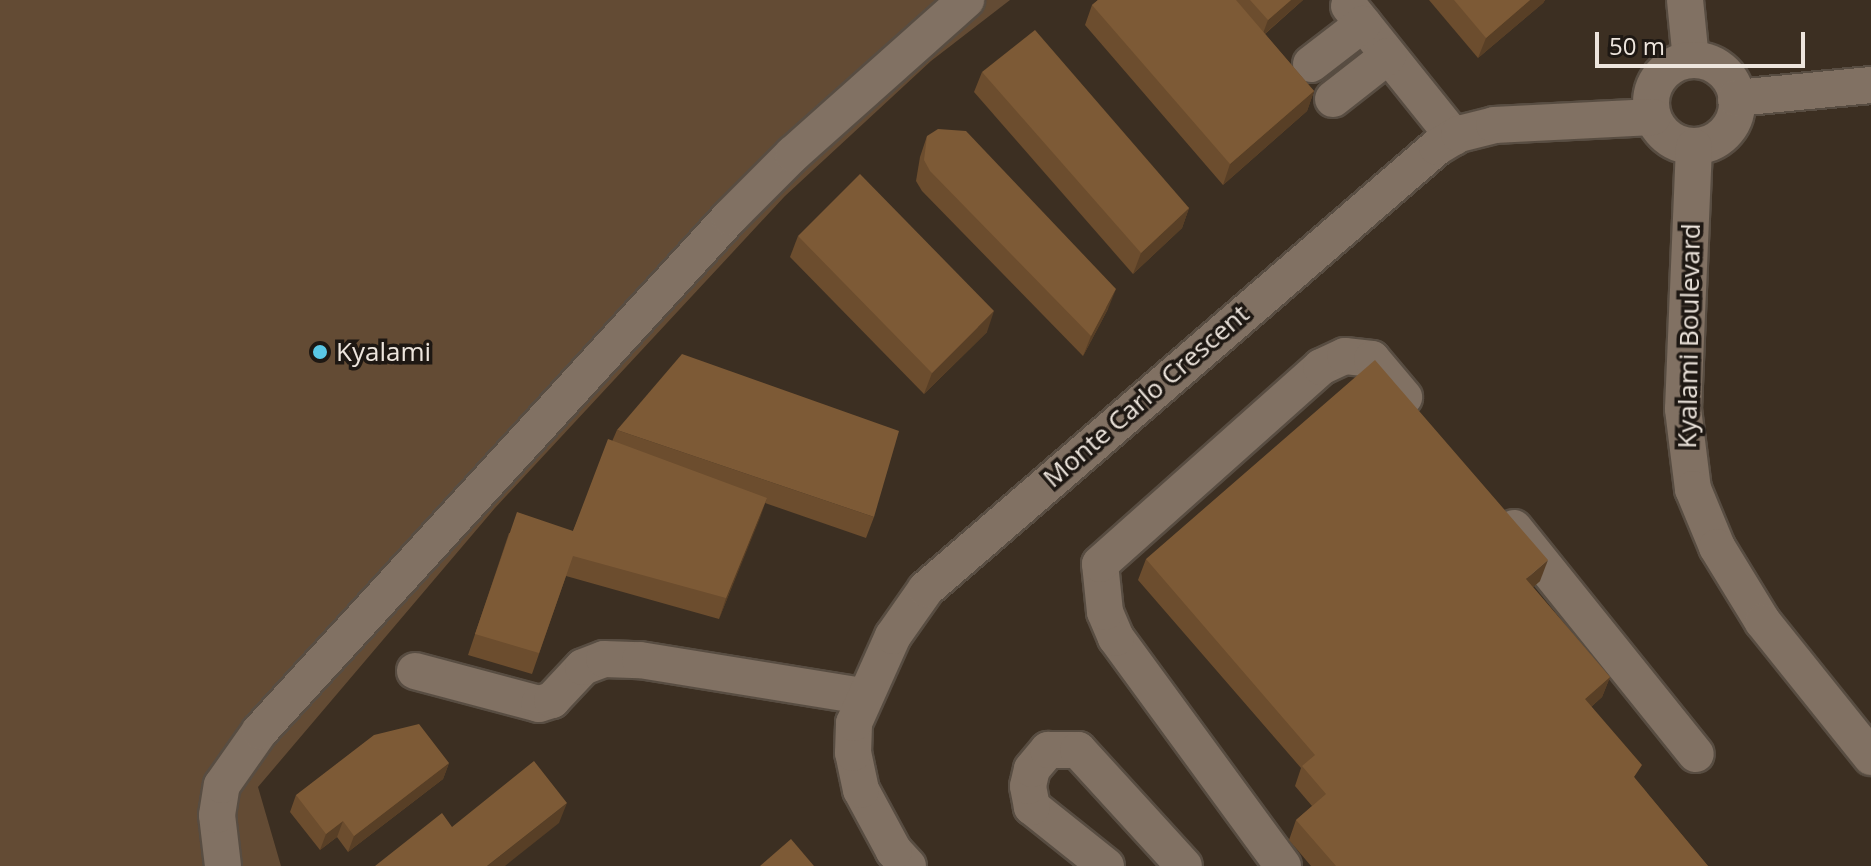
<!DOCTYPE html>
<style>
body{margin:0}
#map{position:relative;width:1871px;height:866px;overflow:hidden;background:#3c2f22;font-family:"Open Sans",sans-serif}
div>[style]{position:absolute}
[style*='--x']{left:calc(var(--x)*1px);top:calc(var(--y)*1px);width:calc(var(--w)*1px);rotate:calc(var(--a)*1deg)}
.green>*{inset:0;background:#634b34}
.roads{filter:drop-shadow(2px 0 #584d42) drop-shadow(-2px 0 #584d42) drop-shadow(0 2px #584d42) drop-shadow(0 -2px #584d42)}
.minor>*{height:36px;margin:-18px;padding:0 18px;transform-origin:18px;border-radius:18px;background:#817163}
.minor>.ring{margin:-18px;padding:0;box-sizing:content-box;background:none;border:36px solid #817163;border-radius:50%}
.wall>*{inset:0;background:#6c4d2e}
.shaded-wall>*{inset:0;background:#583f26}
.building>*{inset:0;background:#7d5a36}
.dots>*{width:22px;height:22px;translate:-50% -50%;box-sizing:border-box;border:4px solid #1e1813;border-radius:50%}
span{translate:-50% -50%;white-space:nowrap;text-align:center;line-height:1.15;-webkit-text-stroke:7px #1e1813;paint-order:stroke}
.street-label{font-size:26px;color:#ede5dd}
.poi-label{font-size:26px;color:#ede5dd}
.left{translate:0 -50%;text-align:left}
.scale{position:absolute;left:1595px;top:32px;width:210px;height:36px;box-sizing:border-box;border:4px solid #ede5dd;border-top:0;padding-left:10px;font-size:24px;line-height:28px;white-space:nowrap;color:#ede5dd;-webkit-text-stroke:6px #1e1813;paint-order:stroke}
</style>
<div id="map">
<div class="green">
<div style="clip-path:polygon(0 0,1010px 0,931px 61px,785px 196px,495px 508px,258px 787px,281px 866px,0 866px)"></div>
</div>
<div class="roads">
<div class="minor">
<div style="--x:1685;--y:0;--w:60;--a:84.3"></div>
<div style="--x:1349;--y:6;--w:168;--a:51.3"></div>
<div class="ring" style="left:1651px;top:60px;width:50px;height:50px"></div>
<div style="--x:1311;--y:64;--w:66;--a:-37.6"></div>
<div style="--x:1736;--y:98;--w:136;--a:-5.5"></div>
<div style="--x:1333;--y:99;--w:70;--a:-38"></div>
<div style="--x:1694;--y:147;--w:262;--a:92.4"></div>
<div style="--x:1683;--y:409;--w:81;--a:82.9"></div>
<div style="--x:1693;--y:489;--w:63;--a:67.5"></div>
<div style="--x:1717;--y:547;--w:88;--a:58.5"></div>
<div style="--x:1763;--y:622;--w:173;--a:51.3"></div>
<div style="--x:1514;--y:528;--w:290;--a:51.2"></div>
<div style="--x:415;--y:671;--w:128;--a:14.9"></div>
<div style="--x:539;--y:704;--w:14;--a:-17"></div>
<div style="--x:552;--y:700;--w:45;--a:-46.8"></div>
<div style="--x:583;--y:667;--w:22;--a:-21"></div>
<div style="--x:604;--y:659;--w:36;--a:2"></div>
<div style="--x:640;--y:660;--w:225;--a:9.2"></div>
<div style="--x:223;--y:866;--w:51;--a:-96.7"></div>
<div style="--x:217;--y:815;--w:30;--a:-81"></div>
<div style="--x:222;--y:785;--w:66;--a:-54.9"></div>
<div style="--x:260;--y:731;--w:696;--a:-47.56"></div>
<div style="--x:730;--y:217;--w:89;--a:-45"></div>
<div style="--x:793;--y:154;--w:232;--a:-41.7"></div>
<div style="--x:908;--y:866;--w:21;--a:-133"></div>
<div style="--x:894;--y:851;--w:69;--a:-118.4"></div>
<div style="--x:861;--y:790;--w:38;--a:-102"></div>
<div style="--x:853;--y:753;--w:30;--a:-88"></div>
<div style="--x:854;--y:723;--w:95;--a:-65.9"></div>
<div style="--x:893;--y:636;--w:57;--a:-54.9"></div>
<div style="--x:926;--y:589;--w:676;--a:-40.86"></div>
<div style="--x:1437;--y:147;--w:26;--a:-31"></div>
<div style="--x:1459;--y:134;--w:36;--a:-14"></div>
<div style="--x:1494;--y:125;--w:159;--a:-2.9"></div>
<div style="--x:1106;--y:866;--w:95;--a:-141.4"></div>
<div style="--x:1032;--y:807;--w:21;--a:-101"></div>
<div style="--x:1028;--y:786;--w:17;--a:-77"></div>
<div style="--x:1032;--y:769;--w:25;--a:-50"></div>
<div style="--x:1048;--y:750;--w:30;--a:0"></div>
<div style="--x:1078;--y:750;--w:157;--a:47.6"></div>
<div style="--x:1283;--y:866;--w:283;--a:-126.2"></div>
<div style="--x:1116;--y:638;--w:28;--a:-113"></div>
<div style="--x:1105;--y:612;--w:48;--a:-95.9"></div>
<div style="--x:1100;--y:564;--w:296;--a:-41.7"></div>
<div style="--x:1321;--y:367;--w:26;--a:-25"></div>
<div style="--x:1345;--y:356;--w:27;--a:6"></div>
<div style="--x:1372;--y:359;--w:50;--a:49.9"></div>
</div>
</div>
<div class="wall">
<div style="clip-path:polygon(1098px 0,1303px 0,1265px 34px,1314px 91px,1307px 111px,1223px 185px,1085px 25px,1092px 5px)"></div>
<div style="clip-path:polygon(1429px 0,1545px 0,1543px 3px,1478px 58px)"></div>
<div style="clip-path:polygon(982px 72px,1189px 208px,1182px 228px,1133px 274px,974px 92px)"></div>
<div style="clip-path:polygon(927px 136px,1108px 309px,1083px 356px,922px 191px,916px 181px,920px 157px)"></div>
<div style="clip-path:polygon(798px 236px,987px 332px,924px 394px,790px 257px)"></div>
<div style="clip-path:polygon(617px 430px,874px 517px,866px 538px,765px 503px,719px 619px,566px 576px,532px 674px,468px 655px,509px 533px,573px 531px)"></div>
<div style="clip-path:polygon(1146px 559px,1540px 581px,1533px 587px,1610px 677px,1602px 697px,1591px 707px,1636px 780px,1708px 866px,1311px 866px,1289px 840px,1296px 820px,1312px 806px,1295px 786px,1301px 768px,1138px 580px)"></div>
<div style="clip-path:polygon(449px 763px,443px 779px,348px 852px,337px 837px,320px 850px,290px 812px,296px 795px)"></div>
</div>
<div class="shaded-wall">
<div style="clip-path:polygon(1291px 0,1303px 0,1262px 36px,1268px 20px)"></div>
<div style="clip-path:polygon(1530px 0,1545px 0,1543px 3px,1478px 58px,1486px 38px)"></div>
<div style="clip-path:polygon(1314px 91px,1307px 111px,1223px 185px,1230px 164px)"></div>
<div style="clip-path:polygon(1189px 208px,1182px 228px,1133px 274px,1141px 253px)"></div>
<div style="clip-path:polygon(1116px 289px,1108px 309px,1083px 356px,1091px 336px)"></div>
<div style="clip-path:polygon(994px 311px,987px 332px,924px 394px,932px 373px)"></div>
<div style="clip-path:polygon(767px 498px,760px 518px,719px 619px,726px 598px)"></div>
<div style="clip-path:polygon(1548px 560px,1540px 581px,1519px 600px,1526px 579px)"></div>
<div style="clip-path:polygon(1610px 677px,1602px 697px,1577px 719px,1585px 699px)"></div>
<div style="clip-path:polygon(449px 763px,443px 779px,348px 852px,354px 836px)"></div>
<div style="clip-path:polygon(567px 803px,559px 823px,505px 866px,487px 866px)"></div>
<div style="clip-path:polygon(343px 821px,337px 837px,320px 850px,326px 834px)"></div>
</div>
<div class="building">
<div style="clip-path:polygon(1098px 0,1236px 0,1314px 91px,1230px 164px,1092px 5px)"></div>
<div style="clip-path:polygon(1250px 0,1291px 0,1268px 20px)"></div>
<div style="clip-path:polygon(1454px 0,1530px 0,1486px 38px)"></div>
<div style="clip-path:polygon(1035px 30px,1189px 208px,1141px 253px,982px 72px)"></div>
<div style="clip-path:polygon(938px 129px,966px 131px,1116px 289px,1091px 336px,930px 171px,924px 160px,927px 136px)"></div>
<div style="clip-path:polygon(860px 174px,994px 311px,932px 373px,798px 236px)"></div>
<div style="clip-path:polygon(682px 354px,899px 431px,874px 517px,617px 430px)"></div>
<div style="clip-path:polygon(1375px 360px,1548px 560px,1526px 579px,1610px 677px,1585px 699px,1642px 765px,1634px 777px,1708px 866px,1336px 866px,1296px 820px,1326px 794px,1302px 766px,1315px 755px,1146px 559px)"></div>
<div style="clip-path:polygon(608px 439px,767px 498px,726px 598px,573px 556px,539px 653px,475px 634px,517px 512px,573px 531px)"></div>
<div style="clip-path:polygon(419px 724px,449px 763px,354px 836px,343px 821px,326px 834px,296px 795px,374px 735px)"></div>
<div style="clip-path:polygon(534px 761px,567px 803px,487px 866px,375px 866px,442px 813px,452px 827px)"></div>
<div style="clip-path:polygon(791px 839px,814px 866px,760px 866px)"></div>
</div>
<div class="dots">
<div style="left:320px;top:352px;background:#5ac8e6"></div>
</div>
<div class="street-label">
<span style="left:1689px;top:336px;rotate:-89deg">Kyalami Boulevard</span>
<span style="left:1146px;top:396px;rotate:-41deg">Monte Carlo Crescent</span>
</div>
<div class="poi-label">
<span class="left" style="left:336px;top:352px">Kyalami</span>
</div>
<div class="scale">50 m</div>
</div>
